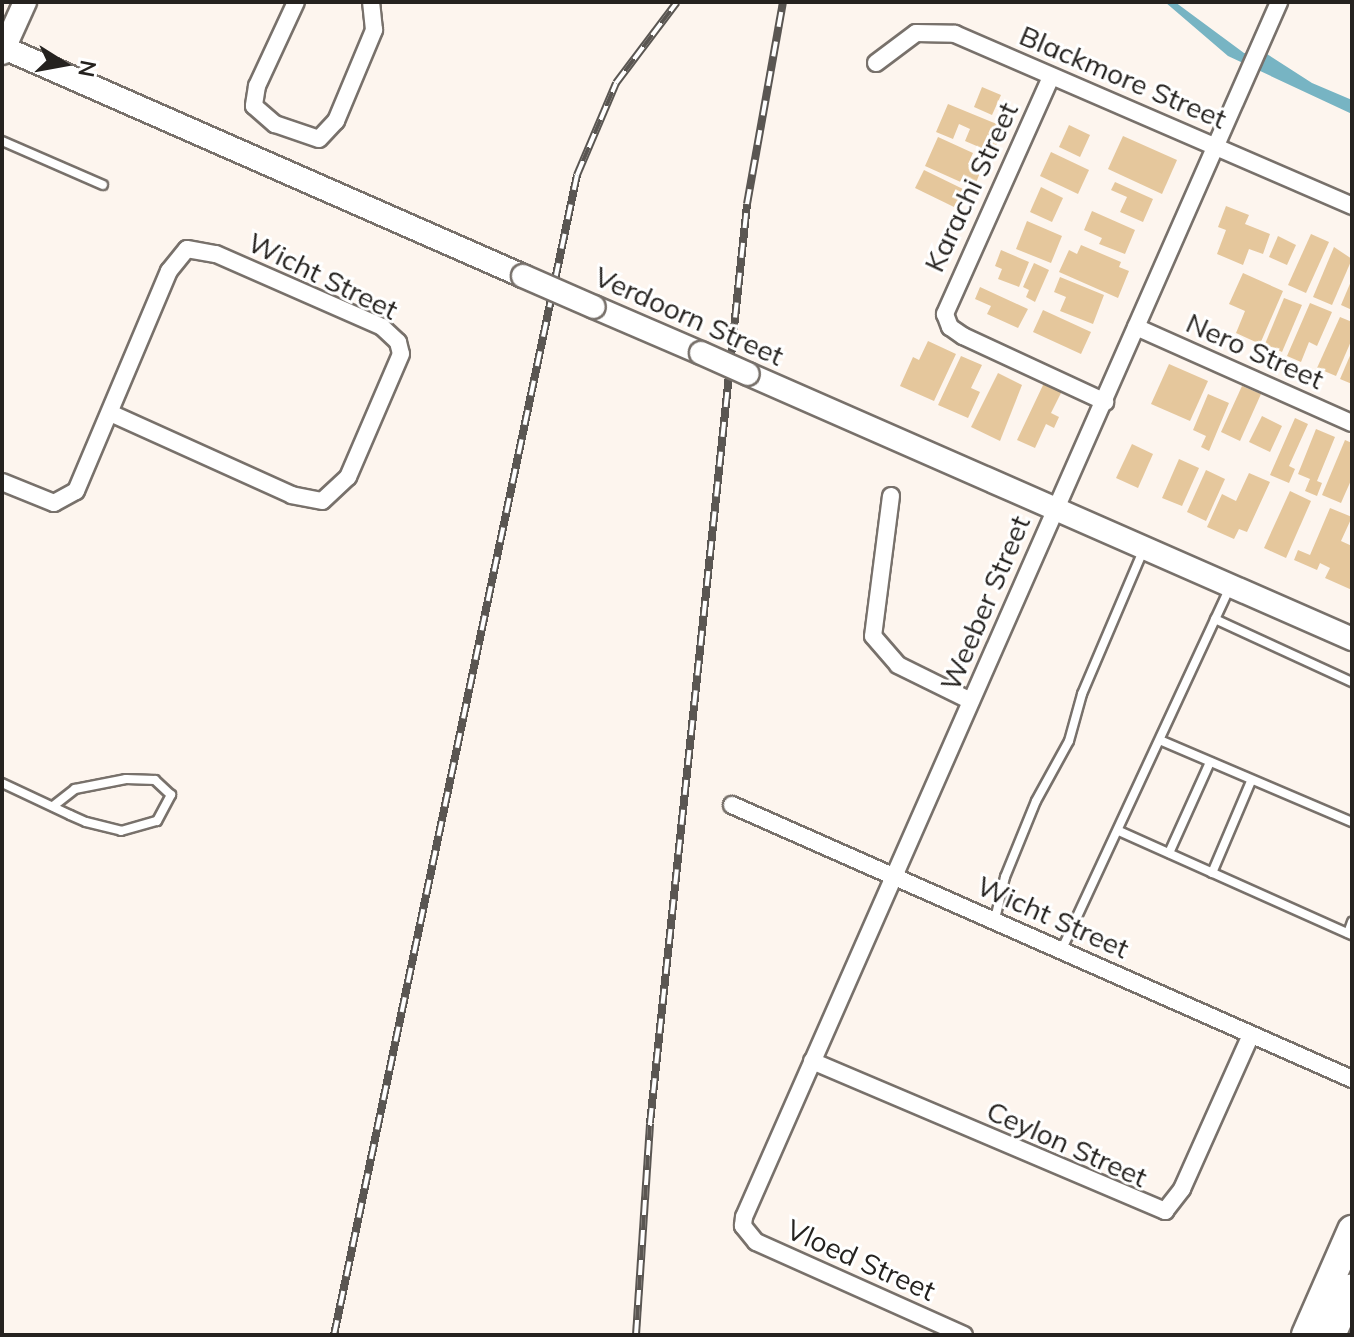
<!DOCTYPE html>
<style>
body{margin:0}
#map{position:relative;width:1354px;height:1337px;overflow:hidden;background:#fdf5ee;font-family:Mulish,sans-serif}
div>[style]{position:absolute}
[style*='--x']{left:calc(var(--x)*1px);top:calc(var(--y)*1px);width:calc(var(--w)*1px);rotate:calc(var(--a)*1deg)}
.water>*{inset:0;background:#77b4c3}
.building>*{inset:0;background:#e5c79c}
.roads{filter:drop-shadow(2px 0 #78716b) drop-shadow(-2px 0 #78716b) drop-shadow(0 2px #78716b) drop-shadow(0 -2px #78716b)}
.lane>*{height:8px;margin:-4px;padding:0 4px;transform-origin:4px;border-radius:4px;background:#fff}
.street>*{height:16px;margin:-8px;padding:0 8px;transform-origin:8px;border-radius:8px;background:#fff}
.secondary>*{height:22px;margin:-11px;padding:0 11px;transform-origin:11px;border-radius:11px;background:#fff}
.highway>*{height:28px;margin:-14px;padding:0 14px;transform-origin:14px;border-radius:14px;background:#fff}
.rail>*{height:8px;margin-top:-4px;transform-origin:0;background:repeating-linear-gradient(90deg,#fff 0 15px,#5a5652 0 30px);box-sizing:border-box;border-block:2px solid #5a5652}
.bridges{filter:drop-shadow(2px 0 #78716b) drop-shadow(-2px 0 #78716b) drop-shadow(0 2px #78716b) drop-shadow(0 -2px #78716b)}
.secondary-bridge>*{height:22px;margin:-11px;padding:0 11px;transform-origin:11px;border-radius:11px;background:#fff}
span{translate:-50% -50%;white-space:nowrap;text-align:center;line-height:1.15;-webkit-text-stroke:6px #fff;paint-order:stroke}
.street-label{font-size:28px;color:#25221f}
.frame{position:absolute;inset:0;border:4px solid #25221f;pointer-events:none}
.north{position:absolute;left:24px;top:24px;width:80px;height:80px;-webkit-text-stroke:6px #fff;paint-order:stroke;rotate:101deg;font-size:22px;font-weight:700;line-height:32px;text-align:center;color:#25221f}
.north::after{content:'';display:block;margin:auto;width:28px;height:36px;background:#25221f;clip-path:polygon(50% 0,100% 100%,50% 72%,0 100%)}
</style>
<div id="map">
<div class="water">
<div style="clip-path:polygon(1165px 2px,1175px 2px,1244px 53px,1267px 54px,1312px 83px,1352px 100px,1352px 114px,1228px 56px)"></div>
</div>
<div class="building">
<div style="clip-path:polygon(982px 87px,1001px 95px,992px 115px,974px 107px)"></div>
<div style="clip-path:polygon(948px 104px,1004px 127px,993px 153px,965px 141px,970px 129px,959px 124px,953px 139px,936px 132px)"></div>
<div style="clip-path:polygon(1069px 125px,1090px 135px,1080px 157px,1059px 147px)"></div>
<div style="clip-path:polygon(1123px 136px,1177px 160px,1162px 194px,1108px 169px)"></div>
<div style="clip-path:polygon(938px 137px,973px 153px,968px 164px,981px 170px,974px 188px,925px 166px)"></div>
<div style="clip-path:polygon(1051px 152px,1089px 170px,1078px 194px,1040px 176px)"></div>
<div style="clip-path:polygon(924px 170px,963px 189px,954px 207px,915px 188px)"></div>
<div style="clip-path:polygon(1115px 182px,1153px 199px,1143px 222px,1120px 212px,1127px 197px,1111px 190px)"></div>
<div style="clip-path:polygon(1041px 187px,1063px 198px,1052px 222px,1030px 212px)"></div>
<div style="clip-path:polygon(1226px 206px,1249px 215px,1245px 224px,1270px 234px,1263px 254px,1249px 249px,1243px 265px,1217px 254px,1226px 230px,1218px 227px)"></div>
<div style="clip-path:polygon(1092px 211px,1135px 230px,1125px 254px,1099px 244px,1102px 238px,1084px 230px)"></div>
<div style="clip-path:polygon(1027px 221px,1062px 236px,1051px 263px,1016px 249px)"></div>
<div style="clip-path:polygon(1311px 234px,1329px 242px,1306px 293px,1288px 285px)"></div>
<div style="clip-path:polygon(1278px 236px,1296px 245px,1287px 265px,1269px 257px)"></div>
<div style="clip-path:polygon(1081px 245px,1121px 262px,1119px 267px,1129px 271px,1118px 298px,1059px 272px,1069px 250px,1077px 254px)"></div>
<div style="clip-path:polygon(1334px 247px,1352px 259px,1332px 305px,1313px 297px)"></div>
<div style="clip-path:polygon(1001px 250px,1029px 262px,1019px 287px,998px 279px,1002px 269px,995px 266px)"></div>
<div style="clip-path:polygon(1034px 263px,1049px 270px,1035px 302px,1026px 297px,1029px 290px,1023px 287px)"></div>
<div style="clip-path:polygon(1243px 273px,1283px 291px,1260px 344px,1236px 333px,1245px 311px,1229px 304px)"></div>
<div style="clip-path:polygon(1060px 277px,1104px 295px,1093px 324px,1060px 311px,1066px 297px,1054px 292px)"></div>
<div style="clip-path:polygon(1352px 279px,1352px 310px,1341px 305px)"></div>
<div style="clip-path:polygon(980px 287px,1028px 309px,1018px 328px,987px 314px,991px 306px,975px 299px)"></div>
<div style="clip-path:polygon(1284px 298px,1302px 305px,1282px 352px,1265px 344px)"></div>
<div style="clip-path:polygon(1310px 303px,1332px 312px,1317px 346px,1309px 342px,1301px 362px,1287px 356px)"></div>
<div style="clip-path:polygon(1043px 310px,1091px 332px,1081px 354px,1033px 332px)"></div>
<div style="clip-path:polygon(1340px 317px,1352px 322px,1352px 339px,1336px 376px,1317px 368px)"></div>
<div style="clip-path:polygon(928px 341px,956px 354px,934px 401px,900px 386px,913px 357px,919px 360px)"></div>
<div style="clip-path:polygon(1352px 351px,1352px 384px,1340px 379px)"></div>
<div style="clip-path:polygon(961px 356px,982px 365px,971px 388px,980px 392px,968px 418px,938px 405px)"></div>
<div style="clip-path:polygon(1169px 364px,1208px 381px,1190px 421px,1151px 404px)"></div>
<div style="clip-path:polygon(998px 373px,1022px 385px,1000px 441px,971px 427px)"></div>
<div style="clip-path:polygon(1044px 383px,1062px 391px,1051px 413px,1059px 417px,1054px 428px,1046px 424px,1035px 448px,1017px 440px)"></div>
<div style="clip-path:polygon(1242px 386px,1261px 394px,1240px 441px,1221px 432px)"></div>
<div style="clip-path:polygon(1208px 394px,1229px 403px,1209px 451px,1201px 447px,1206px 436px,1193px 430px)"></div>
<div style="clip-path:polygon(1262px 416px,1282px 426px,1270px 452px,1249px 442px)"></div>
<div style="clip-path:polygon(1295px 418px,1308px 424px,1289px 466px,1295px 469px,1289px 483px,1270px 475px)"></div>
<div style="clip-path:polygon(1316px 429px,1335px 437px,1317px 481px,1322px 483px,1317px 496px,1305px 491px,1310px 479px,1298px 474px)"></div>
<div style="clip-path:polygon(1345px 440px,1352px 443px,1352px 478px,1341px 503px,1322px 495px)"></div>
<div style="clip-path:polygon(1132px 444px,1153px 454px,1138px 488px,1116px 478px)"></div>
<div style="clip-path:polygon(1179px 459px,1199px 468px,1182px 506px,1162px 498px)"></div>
<div style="clip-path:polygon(1206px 470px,1225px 479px,1206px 521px,1187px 512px)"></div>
<div style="clip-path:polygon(1249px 473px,1270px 482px,1247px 532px,1239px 529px,1234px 539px,1207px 527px,1222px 494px,1236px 501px)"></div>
<div style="clip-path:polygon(1290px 491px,1311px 501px,1286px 558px,1264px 548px)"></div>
<div style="clip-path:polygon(1330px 508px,1352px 517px,1341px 541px,1352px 546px,1352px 590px,1325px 578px,1330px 568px,1320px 563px,1317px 570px,1294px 560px,1298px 550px,1310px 555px)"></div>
</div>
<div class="roads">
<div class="lane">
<div style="--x:2;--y:141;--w:110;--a:23.5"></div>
<div style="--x:1215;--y:619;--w:151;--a:24.7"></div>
<div style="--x:1162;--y:741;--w:207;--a:23.1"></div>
<div style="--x:2;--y:783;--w:75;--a:25.2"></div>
<div style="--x:70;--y:815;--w:17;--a:24"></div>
<div style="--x:86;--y:822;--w:36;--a:14"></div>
<div style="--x:121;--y:831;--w:37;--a:-16"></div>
<div style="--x:157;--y:821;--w:30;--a:-62"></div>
<div style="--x:171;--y:795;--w:22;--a:-137"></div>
<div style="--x:155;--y:780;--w:29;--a:-178"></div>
<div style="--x:126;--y:779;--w:52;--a:168.9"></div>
<div style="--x:75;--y:789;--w:28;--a:142"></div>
<div style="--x:1119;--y:831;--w:255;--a:24.1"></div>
<div style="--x:1169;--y:853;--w:100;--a:-65.7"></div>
<div style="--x:1212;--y:873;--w:100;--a:-67"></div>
<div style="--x:995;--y:919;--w:43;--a:-76.6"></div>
<div style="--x:1005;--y:877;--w:82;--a:-67.8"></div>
<div style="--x:1036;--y:801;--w:68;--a:-61.2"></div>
<div style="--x:1069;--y:741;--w:49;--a:-74.5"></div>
<div style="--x:1082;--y:694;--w:155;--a:-66.9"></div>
<div style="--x:1348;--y:933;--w:12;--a:-70"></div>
<div style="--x:1062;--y:949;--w:399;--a:-65.1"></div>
</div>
<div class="street">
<div style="--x:296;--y:2;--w:93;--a:114.9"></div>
<div style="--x:257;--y:86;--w:20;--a:99"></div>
<div style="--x:254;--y:106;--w:28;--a:41"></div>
<div style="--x:275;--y:124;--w:46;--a:18.8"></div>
<div style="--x:319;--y:139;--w:25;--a:-47"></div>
<div style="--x:336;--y:121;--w:99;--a:-67.3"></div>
<div style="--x:374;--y:30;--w:28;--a:-96"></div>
<div style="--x:876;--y:63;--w:50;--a:-36.9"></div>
<div style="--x:916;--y:33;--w:39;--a:1"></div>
<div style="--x:955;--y:34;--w:433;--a:23.4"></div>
<div style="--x:1051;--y:77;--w:260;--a:114.1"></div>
<div style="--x:945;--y:314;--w:14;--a:69"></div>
<div style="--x:950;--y:327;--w:16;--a:35"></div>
<div style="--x:963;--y:336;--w:157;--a:24.9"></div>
<div style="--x:1136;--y:327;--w:236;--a:24"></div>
<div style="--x:2;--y:482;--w:56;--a:22"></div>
<div style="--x:54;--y:503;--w:25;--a:-29"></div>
<div style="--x:76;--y:491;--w:239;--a:-67.1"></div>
<div style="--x:169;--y:271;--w:28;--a:-51"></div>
<div style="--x:187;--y:249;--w:29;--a:10"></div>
<div style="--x:216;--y:254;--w:181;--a:23.7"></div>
<div style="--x:382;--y:327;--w:22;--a:43"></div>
<div style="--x:398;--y:342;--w:12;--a:76"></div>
<div style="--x:401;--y:354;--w:134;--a:113.3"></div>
<div style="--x:348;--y:477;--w:35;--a:137"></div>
<div style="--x:322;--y:501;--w:31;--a:-169"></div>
<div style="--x:292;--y:495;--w:200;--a:-155.7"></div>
<div style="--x:891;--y:496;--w:141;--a:97.3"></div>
<div style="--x:873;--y:636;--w:38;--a:49"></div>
<div style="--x:898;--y:665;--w:81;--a:26.3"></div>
<div style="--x:732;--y:805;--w:678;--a:23.84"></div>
<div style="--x:812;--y:1061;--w:384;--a:23"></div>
<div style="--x:1165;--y:1211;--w:28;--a:-52"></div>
<div style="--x:1182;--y:1189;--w:169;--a:-65.9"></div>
<div style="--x:964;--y:1335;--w:228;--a:-155.9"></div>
<div style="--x:756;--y:1242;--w:21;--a:-129"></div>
<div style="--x:743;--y:1226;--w:9;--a:-84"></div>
<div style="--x:744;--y:1217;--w:1328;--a:-66.23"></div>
</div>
<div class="secondary">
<div style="--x:2;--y:47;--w:569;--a:23.73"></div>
<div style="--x:2;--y:53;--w:56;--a:-65.7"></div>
<div style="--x:594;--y:307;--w:116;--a:23.3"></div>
<div style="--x:748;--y:374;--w:660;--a:23.69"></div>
</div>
<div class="highway">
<div style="--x:1306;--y:1335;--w:115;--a:-66.3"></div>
<div style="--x:1331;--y:1335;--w:51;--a:-65.9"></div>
</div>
</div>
<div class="rail">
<div style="--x:334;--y:1335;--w:1185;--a:-78.17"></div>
<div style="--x:577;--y:175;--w:100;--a:-67"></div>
<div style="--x:616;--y:83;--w:101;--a:-53"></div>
<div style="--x:636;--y:1335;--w:212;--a:-86.2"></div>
<div style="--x:650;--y:1123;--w:924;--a:-83.97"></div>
<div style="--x:747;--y:204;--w:205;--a:-79.9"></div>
</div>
<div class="bridges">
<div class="secondary-bridge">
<div style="--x:523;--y:276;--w:77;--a:23.6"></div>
<div style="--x:701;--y:353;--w:51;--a:24.1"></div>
</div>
</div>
<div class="street-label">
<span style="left:1123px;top:77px;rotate:23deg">Blackmore Street</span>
<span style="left:971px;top:187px;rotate:-65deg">Karachi Street</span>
<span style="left:323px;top:276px;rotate:26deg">Wicht Street</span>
<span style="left:689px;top:316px;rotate:24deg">Verdoorn Street</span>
<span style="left:1255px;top:351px;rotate:24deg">Nero Street</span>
<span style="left:985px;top:603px;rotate:-67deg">Weeber Street</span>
<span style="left:1053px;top:917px;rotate:24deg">Wicht Street</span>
<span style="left:1067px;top:1144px;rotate:24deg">Ceylon Street</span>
<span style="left:861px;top:1260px;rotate:24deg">Vloed Street</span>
</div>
<div class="frame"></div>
<div class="north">N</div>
</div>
